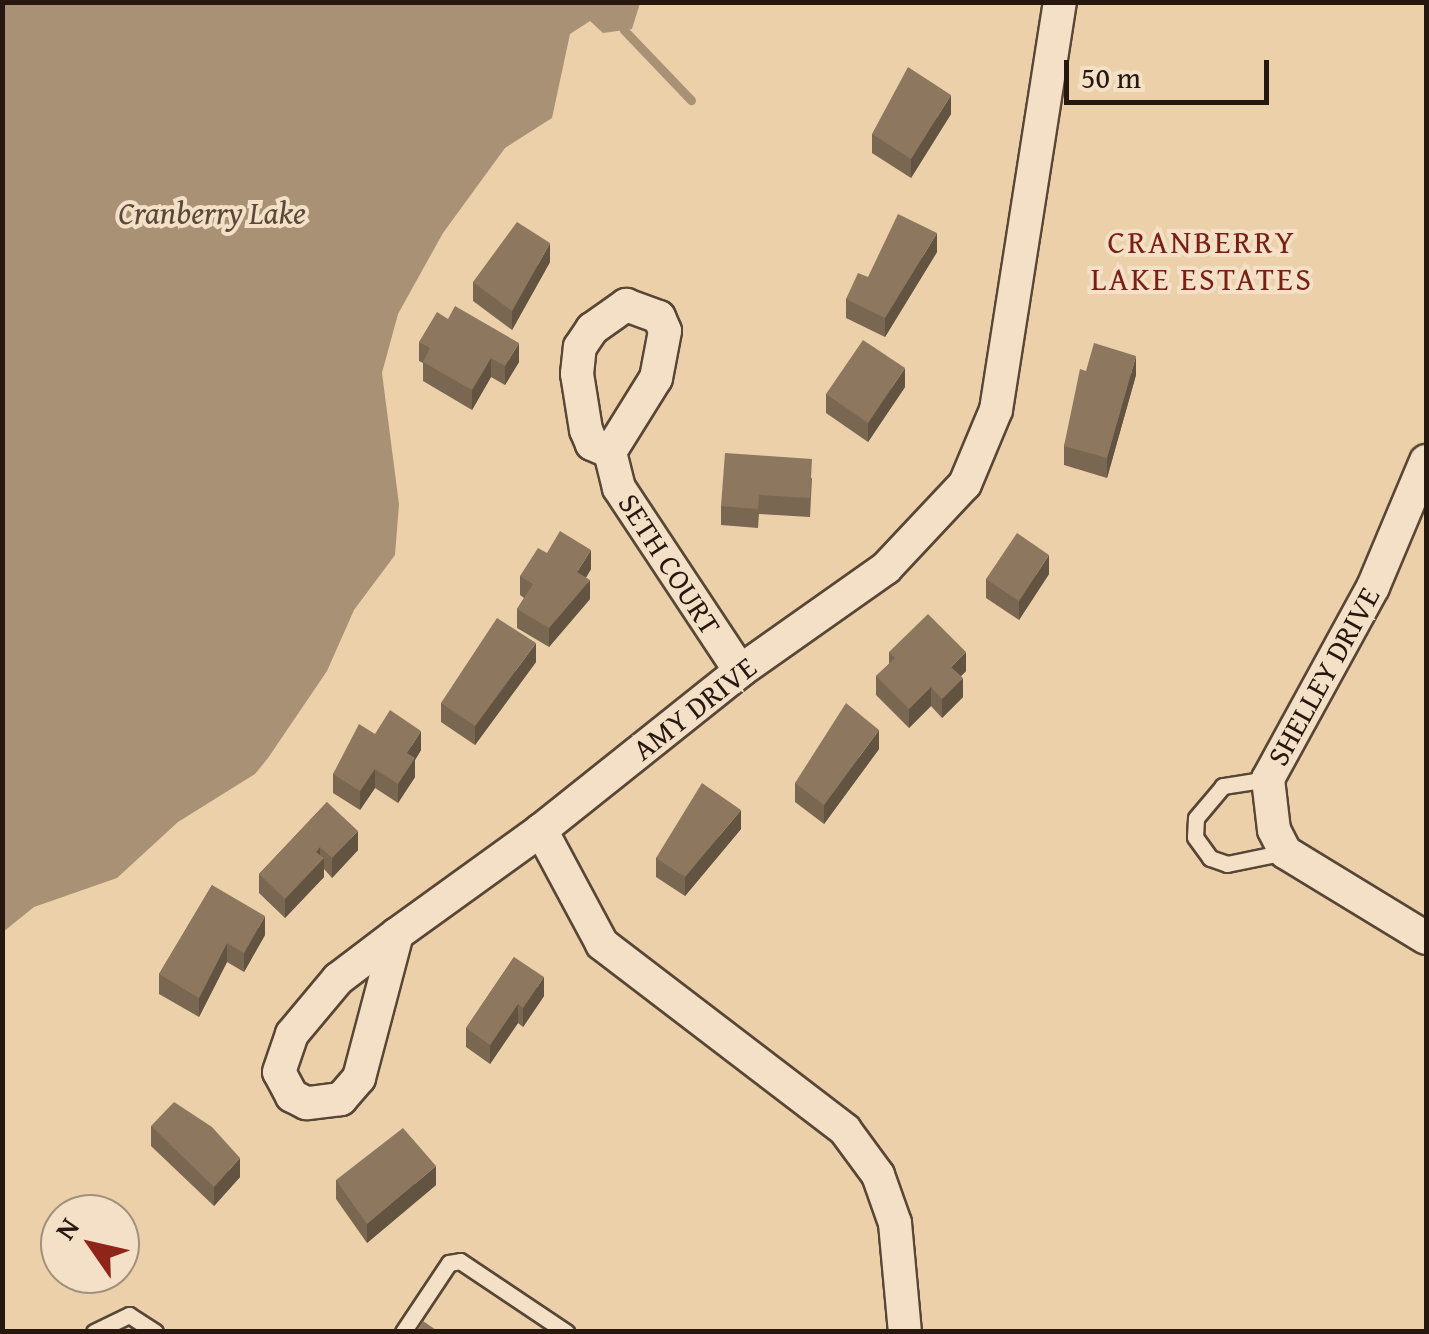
<!DOCTYPE html>
<style>
body{margin:0}
#map{position:relative;width:1429px;height:1334px;overflow:hidden;background:#ecd0a9;font-family:"Gentium Book Plus",serif}
div>[style]{position:absolute}
[style*='--x']{left:calc(var(--x)*1px);top:calc(var(--y)*1px);width:calc(var(--w)*1px);rotate:calc(var(--a)*1deg)}
.water>*{inset:0;background:#a99175}
.stream>*{height:9px;margin:-4.5px;padding:0 4.5px;transform-origin:4.5px;border-radius:4.5px;background:#a99175}
.roads{filter:drop-shadow(2px 0 #584636) drop-shadow(-2px 0 #584636) drop-shadow(0 2px #584636) drop-shadow(0 -2px #584636)}
.service>*{height:15px;margin:-7.5px;padding:0 7.5px;transform-origin:7.5px;border-radius:7.5px;background:#f3e0c7}
.minor>*{height:32px;margin:-16px;padding:0 16px;transform-origin:16px;border-radius:16px;background:#f3e0c7}
.wall>*{inset:0;background:#796752}
.shaded-wall>*{inset:0;background:#635442}
.building>*{inset:0;background:#8d785f}
span{translate:-50% -50%;white-space:nowrap;text-align:center;line-height:1.15;-webkit-text-stroke:8px #f3e0c7;paint-order:stroke}
.street-label{font-size:30px;color:#27180f}
.water-label{font-size:32px;color:#5b4838;font-style:italic}
.neighbourhood-label{font-size:32px;color:#7a1f14;letter-spacing:2.5px}
.frame{position:absolute;inset:0;border:5px solid #27180f;pointer-events:none}
.north{position:absolute;left:40px;top:1194px;width:100px;height:100px;box-sizing:border-box;background:#f3e0c7;border:2px solid #a1907d;border-radius:50%;rotate:304deg;font-size:28px;font-weight:700;line-height:40px;text-align:center;color:#27180f}
.north::after{content:'';display:block;margin:auto;width:35px;height:45px;background:#8f2418;clip-path:polygon(50% 0,100% 100%,50% 72%,0 100%)}
.scale{position:absolute;left:1064px;top:60px;width:205px;height:45px;box-sizing:border-box;border:5px solid #27180f;border-top:0;padding-left:12px;font-size:30px;line-height:35px;white-space:nowrap;color:#27180f;-webkit-text-stroke:8px #f3e0c7;paint-order:stroke}
</style>
<div id="map">
<div class="water">
<div style="clip-path:polygon(2px 3px,640px 3px,632px 29px,603px 33px,590px 21px,570px 34px,552px 118px,505px 148px,443px 233px,398px 314px,382px 373px,399px 504px,395px 555px,354px 610px,327px 671px,268px 758px,255px 774px,178px 822px,117px 878px,34px 907px,3px 932px)"></div>
</div>
<div class="stream">
<div style="--x:624;--y:30;--w:97;--a:46.3"></div>
</div>
<div class="roads">
<div class="service">
<div style="--x:1268;--y:779;--w:46;--a:171.2"></div>
<div style="--x:1223;--y:786;--w:42;--a:130.2"></div>
<div style="--x:1196;--y:818;--w:19;--a:93"></div>
<div style="--x:1195;--y:837;--w:26;--a:54"></div>
<div style="--x:1210;--y:858;--w:18;--a:19"></div>
<div style="--x:1227;--y:864;--w:59;--a:-11.7"></div>
<div style="--x:94;--y:1332;--w:39;--a:-26"></div>
<div style="--x:129;--y:1315;--w:31;--a:33"></div>
<div style="--x:403;--y:1332;--w:83;--a:-56.3"></div>
<div style="--x:449;--y:1263;--w:11;--a:-10"></div>
<div style="--x:460;--y:1261;--w:128;--a:33.8"></div>
</div>
<div class="minor">
<div style="--x:610;--y:452;--w:20;--a:-156"></div>
<div style="--x:592;--y:444;--w:15;--a:-113"></div>
<div style="--x:586;--y:430;--w:57;--a:-99.1"></div>
<div style="--x:577;--y:374;--w:27;--a:-84"></div>
<div style="--x:580;--y:347;--w:22;--a:-56"></div>
<div style="--x:592;--y:329;--w:42;--a:-35.2"></div>
<div style="--x:626;--y:305;--w:35;--a:20"></div>
<div style="--x:659;--y:317;--w:15;--a:67"></div>
<div style="--x:665;--y:331;--w:48;--a:100.8"></div>
<div style="--x:656;--y:378;--w:87;--a:121.9"></div>
<div style="--x:610;--y:452;--w:37;--a:76"></div>
<div style="--x:619;--y:488;--w:219;--a:56.5"></div>
<div style="--x:1426;--y:461;--w:137;--a:112.8"></div>
<div style="--x:1373;--y:587;--w:219;--a:118.7"></div>
<div style="--x:1268;--y:779;--w:51;--a:83.3"></div>
<div style="--x:1274;--y:830;--w:25;--a:63"></div>
<div style="--x:1285;--y:852;--w:165;--a:31.4"></div>
<div style="--x:541;--y:830;--w:129;--a:61.8"></div>
<div style="--x:602;--y:944;--w:306;--a:37.4"></div>
<div style="--x:845;--y:1130;--w:56;--a:53.7"></div>
<div style="--x:878;--y:1175;--w:51;--a:70.5"></div>
<div style="--x:895;--y:1223;--w:109;--a:84.8"></div>
<div style="--x:397;--y:934;--w:149;--a:104.8"></div>
<div style="--x:359;--y:1078;--w:28;--a:131"></div>
<div style="--x:341;--y:1099;--w:35;--a:173"></div>
<div style="--x:306;--y:1103;--w:16;--a:-153"></div>
<div style="--x:292;--y:1096;--w:27;--a:-118"></div>
<div style="--x:279;--y:1072;--w:40;--a:-71.1"></div>
<div style="--x:292;--y:1034;--w:72;--a:-50.1"></div>
<div style="--x:338;--y:979;--w:74;--a:-37.3"></div>
<div style="--x:397;--y:934;--w:178;--a:-35.8"></div>
<div style="--x:541;--y:830;--w:255;--a:-38.6"></div>
<div style="--x:740;--y:671;--w:179;--a:-35.2"></div>
<div style="--x:886;--y:568;--w:115;--a:-46.8"></div>
<div style="--x:965;--y:484;--w:80;--a:-67.3"></div>
<div style="--x:996;--y:410;--w:413;--a:-81.1"></div>
</div>
</div>
<div class="wall">
<div style="clip-path:polygon(951px 114px,911px 178px,872px 153px,872px 134px)"></div>
<div style="clip-path:polygon(937px 252px,885px 337px,846px 318px,846px 299px,868px 277px)"></div>
<div style="clip-path:polygon(550px 262px,512px 330px,473px 301px,473px 282px)"></div>
<div style="clip-path:polygon(419px 342px,519px 362px,505px 385px,491px 377px,472px 410px,423px 381px,423px 363px,419px 361px)"></div>
<div style="clip-path:polygon(1086px 371px,1136px 375px,1107px 478px,1064px 465px,1064px 446px)"></div>
<div style="clip-path:polygon(905px 387px,868px 442px,826px 413px,826px 394px)"></div>
<div style="clip-path:polygon(812px 478px,810px 517px,759px 514px,758px 528px,721px 525px,721px 506px)"></div>
<div style="clip-path:polygon(591px 569px,586px 578px,590px 599px,549px 647px,517px 628px,517px 609px,524px 598px,520px 595px,520px 576px)"></div>
<div style="clip-path:polygon(1049px 574px,1019px 620px,986px 598px,986px 579px)"></div>
<div style="clip-path:polygon(889px 652px,966px 671px,961px 676px,963px 697px,942px 718px,931px 706px,909px 728px,876px 695px,876px 676px,889px 664px)"></div>
<div style="clip-path:polygon(536px 662px,475px 745px,441px 722px,441px 703px)"></div>
<div style="clip-path:polygon(375px 734px,421px 750px,415px 760px,415px 777px,398px 803px,375px 788px,360px 810px,333px 793px,333px 774px)"></div>
<div style="clip-path:polygon(879px 749px,824px 824px,795px 802px,795px 783px)"></div>
<div style="clip-path:polygon(327px 802px,358px 850px,332px 878px,324px 869px,324px 877px,285px 918px,259px 893px,259px 874px)"></div>
<div style="clip-path:polygon(741px 829px,685px 896px,656px 877px,656px 858px)"></div>
<div style="clip-path:polygon(212px 885px,265px 935px,244px 972px,227px 962px,199px 1017px,159px 994px,159px 974px)"></div>
<div style="clip-path:polygon(514px 957px,544px 996px,523px 1027px,518px 1023px,490px 1064px,466px 1047px,466px 1028px)"></div>
<div style="clip-path:polygon(151px 1126px,240px 1177px,214px 1206px,151px 1146px)"></div>
<div style="clip-path:polygon(336px 1180px,436px 1185px,367px 1243px,336px 1199px)"></div>
</div>
<div class="shaded-wall">
<div style="clip-path:polygon(951px 95px,951px 114px,911px 178px,911px 159px)"></div>
<div style="clip-path:polygon(937px 233px,937px 252px,885px 337px,885px 318px)"></div>
<div style="clip-path:polygon(550px 243px,550px 262px,512px 330px,512px 311px)"></div>
<div style="clip-path:polygon(519px 343px,519px 362px,505px 385px,505px 366px)"></div>
<div style="clip-path:polygon(1136px 356px,1136px 375px,1107px 478px,1107px 458px)"></div>
<div style="clip-path:polygon(491px 358px,491px 377px,472px 410px,472px 390px)"></div>
<div style="clip-path:polygon(905px 368px,905px 387px,868px 442px,868px 423px)"></div>
<div style="clip-path:polygon(591px 550px,591px 569px,577px 591px,577px 572px)"></div>
<div style="clip-path:polygon(1049px 555px,1049px 574px,1019px 620px,1019px 601px)"></div>
<div style="clip-path:polygon(590px 580px,590px 599px,549px 647px,549px 628px)"></div>
<div style="clip-path:polygon(536px 643px,536px 662px,475px 745px,475px 726px)"></div>
<div style="clip-path:polygon(966px 652px,966px 671px,951px 686px,951px 667px)"></div>
<div style="clip-path:polygon(963px 678px,963px 697px,942px 718px,942px 699px)"></div>
<div style="clip-path:polygon(931px 687px,931px 706px,909px 728px,909px 709px)"></div>
<div style="clip-path:polygon(879px 730px,879px 749px,824px 824px,824px 805px)"></div>
<div style="clip-path:polygon(421px 731px,421px 750px,415px 760px,415px 777px,398px 803px,398px 784px,407px 753px)"></div>
<div style="clip-path:polygon(375px 769px,375px 788px,360px 810px,360px 791px)"></div>
<div style="clip-path:polygon(741px 810px,741px 829px,685px 896px,685px 877px)"></div>
<div style="clip-path:polygon(358px 831px,358px 850px,332px 878px,332px 858px)"></div>
<div style="clip-path:polygon(320px 847px,320px 861px,324px 858px,324px 877px,285px 918px,285px 899px)"></div>
<div style="clip-path:polygon(265px 916px,265px 935px,244px 972px,244px 953px)"></div>
<div style="clip-path:polygon(227px 943px,227px 962px,199px 1017px,199px 998px)"></div>
<div style="clip-path:polygon(544px 977px,544px 996px,523px 1027px,523px 1008px)"></div>
<div style="clip-path:polygon(518px 1004px,518px 1023px,490px 1064px,490px 1045px)"></div>
<div style="clip-path:polygon(240px 1158px,240px 1177px,214px 1206px,214px 1187px)"></div>
<div style="clip-path:polygon(436px 1166px,436px 1185px,367px 1243px,367px 1224px)"></div>
</div>
<div class="building">
<div style="clip-path:polygon(908px 67px,951px 95px,911px 159px,872px 134px)"></div>
<div style="clip-path:polygon(898px 214px,937px 233px,885px 318px,846px 299px,858px 273px,868px 277px)"></div>
<div style="clip-path:polygon(517px 222px,550px 243px,512px 311px,473px 282px)"></div>
<div style="clip-path:polygon(455px 306px,519px 343px,505px 366px,491px 358px,472px 390px,423px 362px,430px 348px,419px 342px,437px 312px,448px 319px)"></div>
<div style="clip-path:polygon(863px 340px,905px 368px,868px 423px,826px 394px)"></div>
<div style="clip-path:polygon(1094px 343px,1136px 356px,1107px 458px,1064px 446px,1080px 369px,1086px 371px)"></div>
<div style="clip-path:polygon(725px 453px,812px 459px,810px 498px,759px 495px,758px 509px,721px 506px)"></div>
<div style="clip-path:polygon(560px 531px,591px 550px,577px 572px,590px 580px,549px 628px,517px 609px,533px 584px,520px 576px,538px 548px,547px 553px)"></div>
<div style="clip-path:polygon(1017px 533px,1049px 555px,1019px 601px,986px 579px)"></div>
<div style="clip-path:polygon(928px 614px,966px 652px,951px 667px,963px 678px,942px 699px,931px 687px,909px 709px,876px 676px,895px 658px,889px 652px)"></div>
<div style="clip-path:polygon(497px 618px,536px 643px,475px 726px,441px 703px)"></div>
<div style="clip-path:polygon(846px 703px,879px 730px,824px 805px,795px 783px)"></div>
<div style="clip-path:polygon(390px 710px,421px 731px,407px 753px,415px 758px,398px 784px,375px 769px,360px 791px,333px 774px,359px 724px,375px 734px)"></div>
<div style="clip-path:polygon(702px 783px,741px 810px,685px 877px,656px 858px)"></div>
<div style="clip-path:polygon(327px 802px,358px 831px,332px 858px,320px 847px,316px 852px,324px 858px,285px 899px,259px 874px)"></div>
<div style="clip-path:polygon(212px 885px,265px 916px,244px 953px,227px 943px,199px 998px,159px 974px)"></div>
<div style="clip-path:polygon(514px 957px,544px 977px,523px 1008px,518px 1004px,490px 1045px,466px 1028px)"></div>
<div style="clip-path:polygon(174px 1102px,212px 1127px,240px 1158px,214px 1187px,151px 1126px)"></div>
<div style="clip-path:polygon(403px 1128px,436px 1166px,367px 1224px,336px 1180px)"></div>
<div style="clip-path:polygon(423px 1321px,439px 1332px,417px 1332px)"></div>
</div>
<div class="street-label">
<span style="left:670px;top:564px;rotate:57deg">SETH COURT</span>
<span style="left:1323px;top:676px;rotate:-61deg">SHELLEY DRIVE</span>
<span style="left:694px;top:708px;rotate:-38deg">AMY DRIVE</span>
</div>
<div class="water-label">
<span style="left:212px;top:213px">Cranberry Lake</span>
</div>
<div class="neighbourhood-label">
<span style="left:1202px;top:261px">CRANBERRY<br>LAKE ESTATES</span>
</div>
<div class="frame"></div>
<div class="north">N</div>
<div class="scale">50 m</div>
</div>
